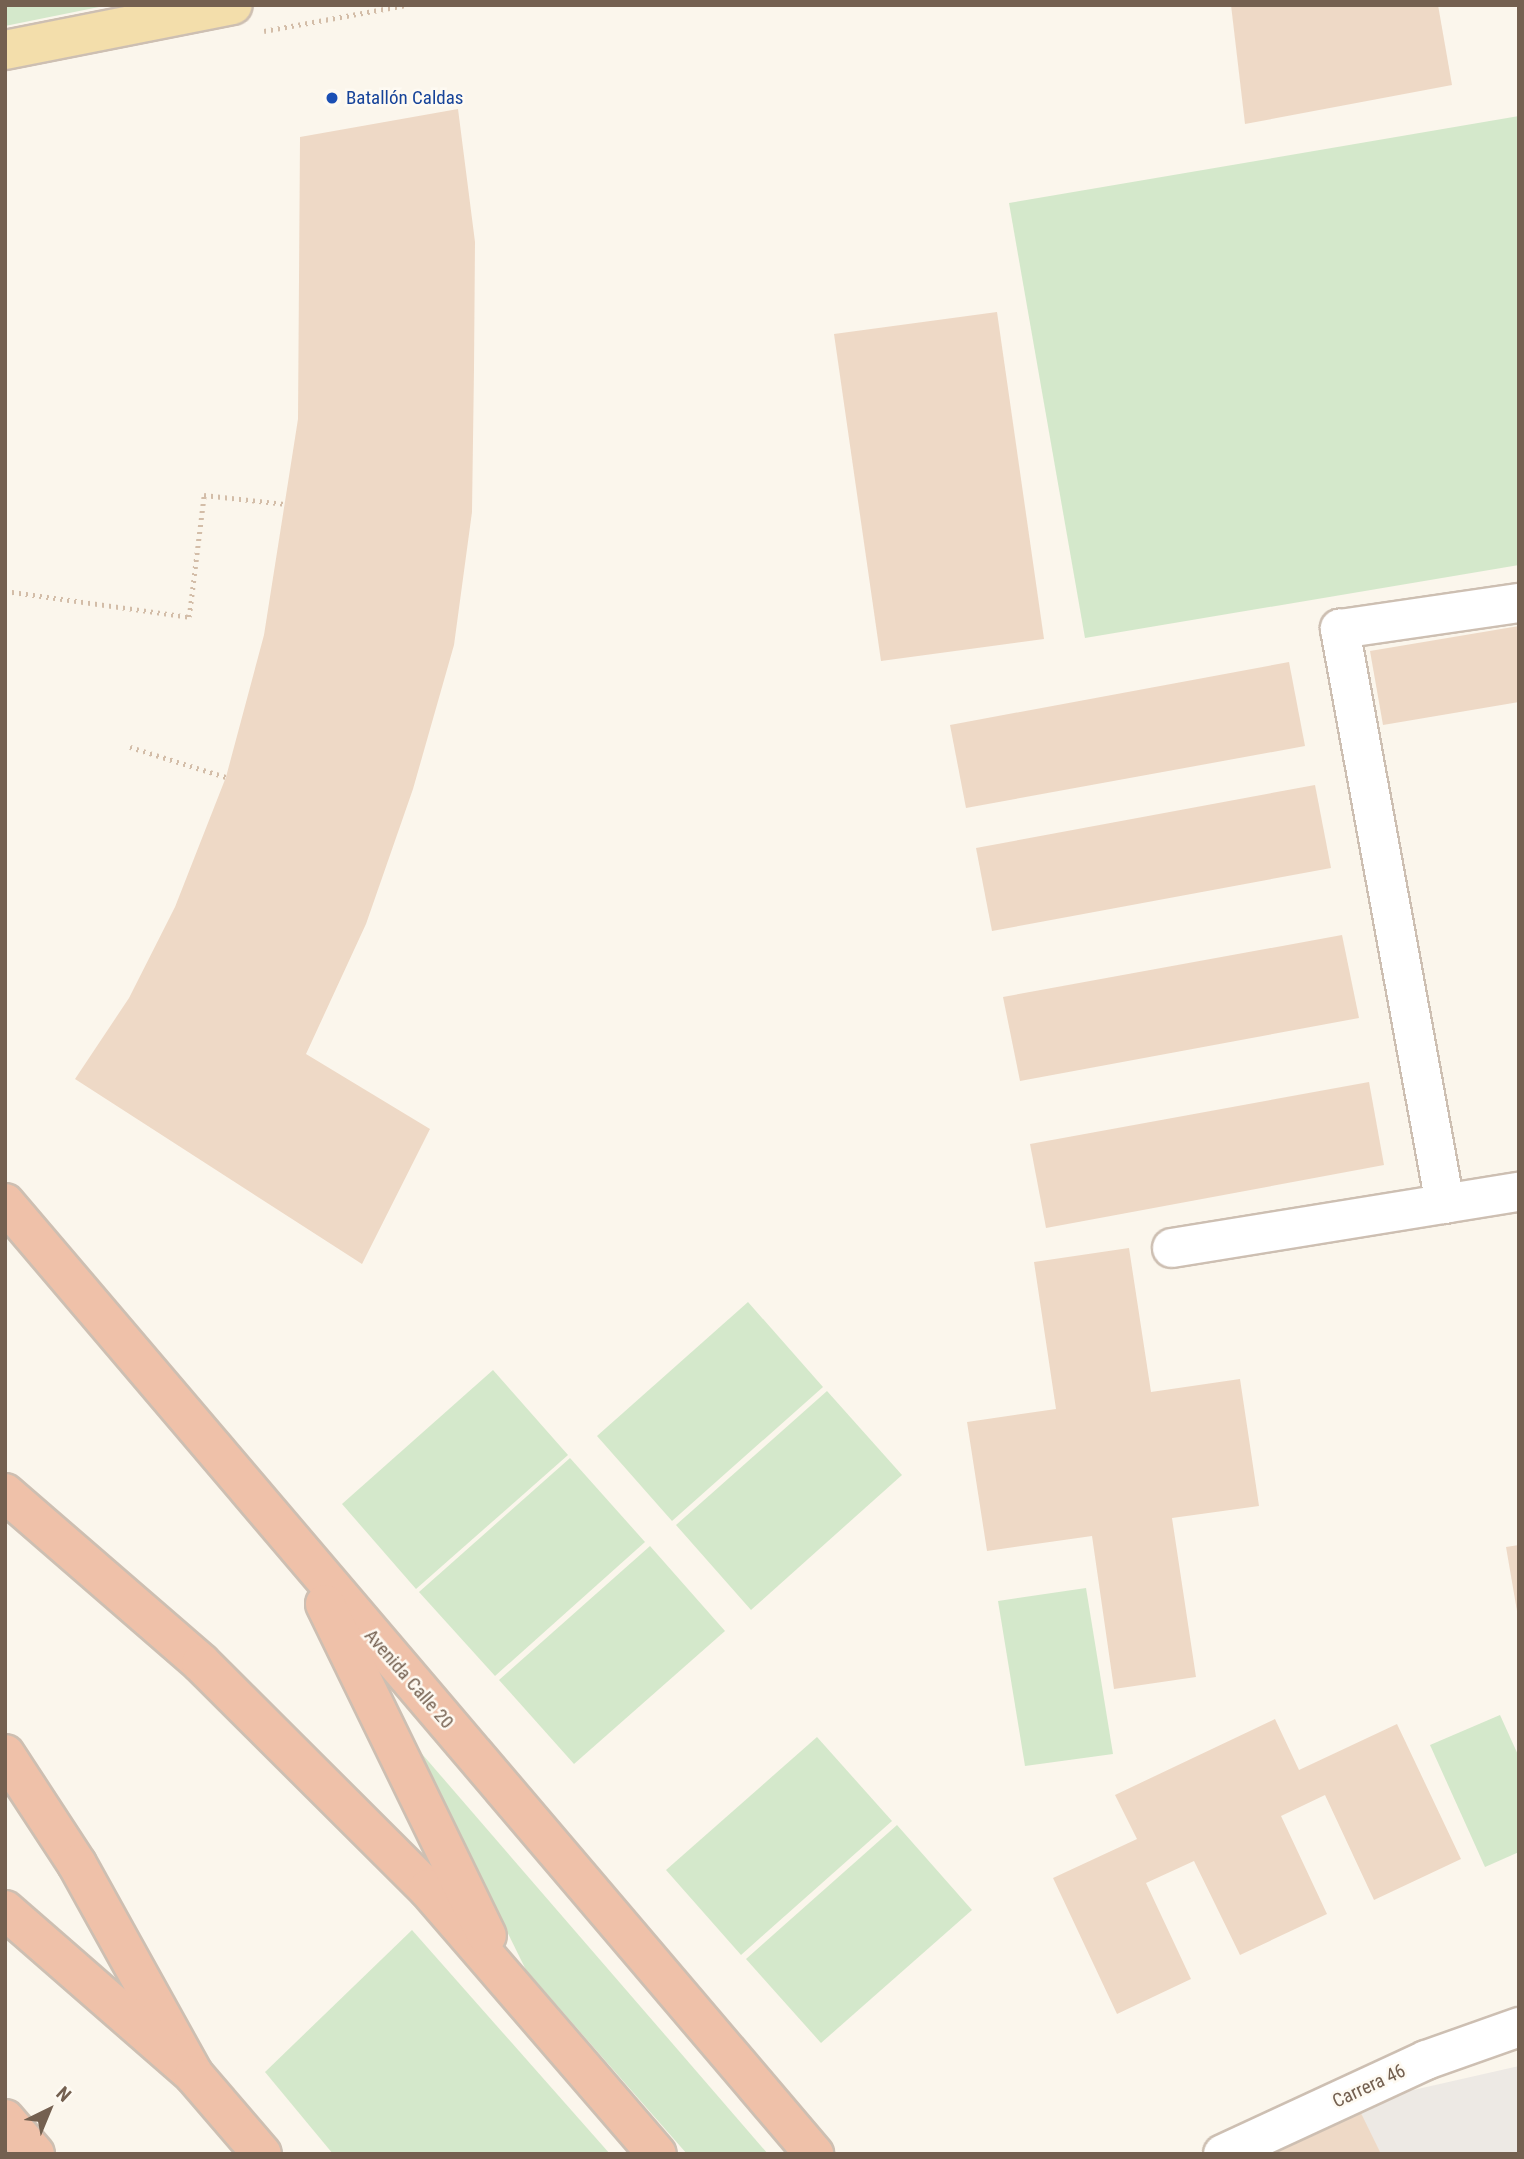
<!DOCTYPE html>
<meta charset="utf-8">
<style>
body{margin:0}
#map{position:relative;width:1524px;height:2159px;overflow:hidden;background:#fbf6ec;font-family:"Roboto Condensed",sans-serif}
div>[style]{position:absolute}
[style*='--x']{left:calc(var(--x)*1px);top:calc(var(--y)*1px);width:calc(var(--w)*1px);rotate:calc(var(--a)*1deg)}
.industrial>*{inset:0;background:#ede9e4}
.green>*{inset:0;background:#d4e8cb}
.building>*{inset:0;background:#eed9c6}
.path>*{height:4.5px;margin-top:-2.25px;transform-origin:0;background:repeating-linear-gradient(90deg,#d3bda8 0 2px,transparent 0 7px)}
.roads{filter:drop-shadow(2px 0 #cdbfb2) drop-shadow(-2px 0 #cdbfb2) drop-shadow(0 2px #cdbfb2) drop-shadow(0 -2px #cdbfb2)}
.minor>*{height:38px;margin:-19px;padding:0 19px;transform-origin:19px;border-radius:19px;background:#fff}
.major>*{height:38px;margin:-19px;padding:0 19px;transform-origin:19px;border-radius:19px;background:#f3deab}
.highway>*{height:38px;margin:-19px;padding:0 19px;transform-origin:19px;border-radius:19px;background:#efc1a9}
.dots>*{width:19px;height:19px;translate:-50% -50%;box-sizing:border-box;border:4px solid #fefaf2;border-radius:50%}
span{translate:-50% -50%;white-space:nowrap;text-align:center;line-height:1.15;-webkit-text-stroke:5px #fefaf2;paint-order:stroke}
.transit-label{font-size:19px;color:#164399}
.left{translate:0 -50%;text-align:left}
.street-label{font-size:19px;color:#746050}
.frame{position:absolute;inset:0;border:7px solid #746050;pointer-events:none}
.north{position:absolute;left:14px;top:2075px;width:70px;height:70px;-webkit-text-stroke:5px #fefaf2;paint-order:stroke;rotate:43deg;font-size:19px;font-weight:700;line-height:28px;text-align:center;color:#746050}
.north::after{content:'';display:block;margin:auto;width:24px;height:32px;background:#746050;clip-path:polygon(50% 0,100% 100%,50% 72%,0 100%)}
</style>
<div id="map">
<div class="industrial">
<div style="clip-path:polygon(1519px 2066px,1519px 2154px,1244px 2154px,1356px 2103px)"></div>
</div>
<div class="green">
<div style="clip-path:polygon(5px 5px,104px 5px,104px 6px,5px 26px)"></div>
<div style="clip-path:polygon(1519px 116px,1519px 565px,1085px 638px,1009px 203px)"></div>
<div style="clip-path:polygon(748px 1302px,823px 1387px,672px 1521px,597px 1436px)"></div>
<div style="clip-path:polygon(493px 1370px,568px 1455px,416px 1589px,342px 1504px)"></div>
<div style="clip-path:polygon(827px 1391px,902px 1475px,751px 1610px,676px 1525px)"></div>
<div style="clip-path:polygon(570px 1458px,645px 1542px,495px 1676px,419px 1592px)"></div>
<div style="clip-path:polygon(650px 1546px,725px 1631px,574px 1764px,499px 1680px)"></div>
<div style="clip-path:polygon(1086px 1588px,1113px 1754px,1025px 1766px,998px 1601px)"></div>
<div style="clip-path:polygon(1500px 1715px,1519px 1757px,1519px 1852px,1485px 1867px,1430px 1745px)"></div>
<div style="clip-path:polygon(817px 1737px,892px 1821px,741px 1955px,666px 1870px)"></div>
<div style="clip-path:polygon(416px 1747px,768px 2154px,687px 2154px,526px 1970px)"></div>
<div style="clip-path:polygon(897px 1825px,972px 1910px,821px 2043px,746px 1959px)"></div>
<div style="clip-path:polygon(412px 1930px,610px 2154px,333px 2154px,265px 2072px)"></div>
</div>
<div class="building">
<div style="clip-path:polygon(1231px 5px,1438px 5px,1452px 85px,1245px 124px)"></div>
<div style="clip-path:polygon(458px 109px,475px 242px,474px 369px,472px 512px,454px 645px,413px 789px,366px 924px,306px 1054px,430px 1129px,362px 1264px,75px 1079px,129px 998px,175px 907px,226px 777px,264px 635px,298px 419px,300px 137px)"></div>
<div style="clip-path:polygon(997px 312px,1044px 639px,881px 661px,834px 334px)"></div>
<div style="clip-path:polygon(1519px 626px,1519px 702px,1383px 725px,1370px 651px)"></div>
<div style="clip-path:polygon(1289px 662px,1305px 746px,966px 808px,950px 725px)"></div>
<div style="clip-path:polygon(1315px 785px,1331px 868px,992px 931px,976px 848px)"></div>
<div style="clip-path:polygon(1342px 935px,1359px 1018px,1020px 1081px,1003px 997px)"></div>
<div style="clip-path:polygon(1369px 1082px,1384px 1165px,1046px 1228px,1030px 1144px)"></div>
<div style="clip-path:polygon(1129px 1248px,1151px 1392px,1240px 1379px,1259px 1506px,1172px 1518px,1196px 1677px,1114px 1689px,1092px 1536px,987px 1551px,967px 1422px,1056px 1409px,1034px 1262px)"></div>
<div style="clip-path:polygon(1519px 1545px,1519px 1611px,1517px 1611px,1506px 1547px)"></div>
<div style="clip-path:polygon(1275px 1719px,1299px 1770px,1397px 1724px,1461px 1859px,1374px 1900px,1325px 1795px,1281px 1816px,1327px 1914px,1240px 1955px,1194px 1861px,1146px 1883px,1191px 1979px,1117px 2014px,1053px 1878px,1137px 1839px,1115px 1795px)"></div>
<div style="clip-path:polygon(1356px 2103px,1381px 2154px,1244px 2154px)"></div>
</div>
<div class="path">
<div style="--x:264;--y:31;--w:143;--a:-10.4"></div>
<div style="--x:5;--y:591;--w:186;--a:8"></div>
<div style="--x:189;--y:617;--w:123;--a:-83"></div>
<div style="--x:204;--y:495;--w:81;--a:6.3"></div>
<div style="--x:130;--y:747;--w:101;--a:17.4"></div>
</div>
<div class="roads">
<div class="minor">
<div style="--x:1445;--y:1204;--w:585;--a:-100.35"></div>
<div style="--x:1340;--y:629;--w:181;--a:-8.3"></div>
<div style="--x:1172;--y:1248;--w:351;--a:-9.2"></div>
<div style="--x:1223;--y:2154;--w:224;--a:-24.8"></div>
<div style="--x:1426;--y:2060;--w:99;--a:-19.5"></div>
</div>
<div class="major">
<div style="--x:5;--y:50;--w:232;--a:-11.2"></div>
</div>
<div class="highway">
<div style="--x:5;--y:1203;--w:1249;--a:49.61"></div>
<div style="--x:5;--y:1493;--w:259;--a:40.9"></div>
<div style="--x:201;--y:1663;--w:320;--a:44.9"></div>
<div style="--x:428;--y:1889;--w:350;--a:49.2"></div>
<div style="--x:325;--y:1604;--w:369;--a:64"></div>
<div style="--x:5;--y:1754;--w:131;--a:56.8"></div>
<div style="--x:77;--y:1864;--w:241;--a:61"></div>
<div style="--x:5;--y:1910;--w:251;--a:41.1"></div>
<div style="--x:194;--y:2075;--w:104;--a:49.3"></div>
<div style="--x:5;--y:2119;--w:46;--a:49.4"></div>
</div>
</div>
<div class="dots">
<div style="left:332px;top:98px;background:#1a4fb4"></div>
</div>
<div class="transit-label">
<span class="left" style="left:346px;top:98px">Batallón Caldas</span>
</div>
<div class="street-label">
<span style="left:409px;top:1679px;rotate:49deg">Avenida Calle 20</span>
<span style="left:1369px;top:2086px;rotate:-25deg">Carrera 46</span>
</div>
<div class="frame"></div>
<div class="north">N</div>
</div>
